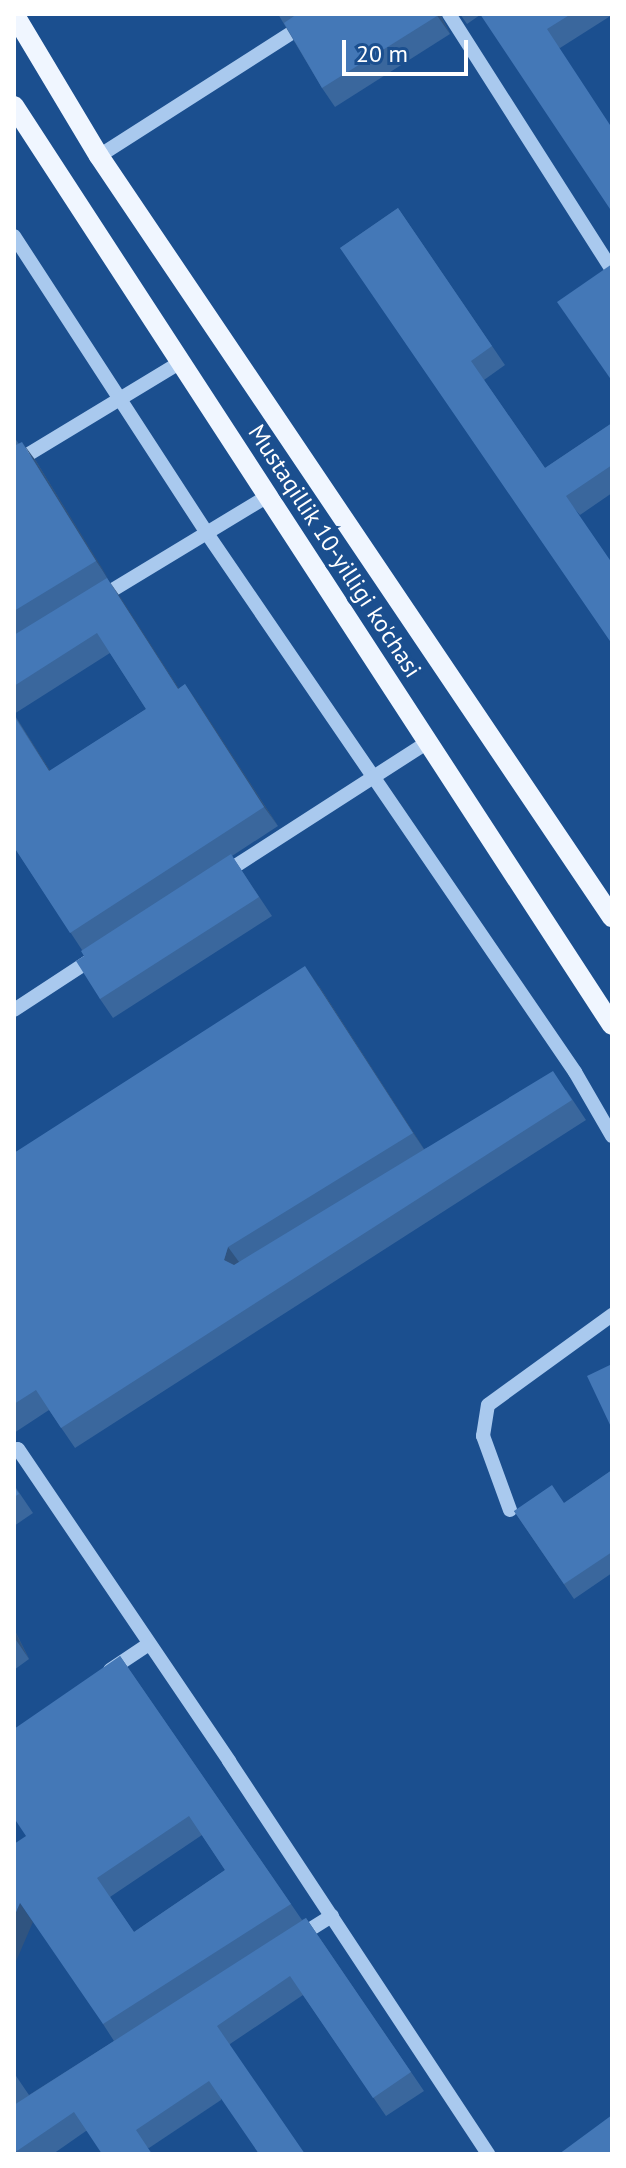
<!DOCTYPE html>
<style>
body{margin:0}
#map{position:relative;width:626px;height:2168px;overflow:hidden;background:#1b4f8f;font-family:"PT Sans",sans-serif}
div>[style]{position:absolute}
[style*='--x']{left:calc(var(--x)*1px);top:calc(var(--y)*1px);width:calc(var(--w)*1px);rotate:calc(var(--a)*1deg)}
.minor>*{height:14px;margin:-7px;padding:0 7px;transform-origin:7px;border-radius:7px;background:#a9c9ee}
.major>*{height:20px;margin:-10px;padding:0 10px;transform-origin:10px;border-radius:10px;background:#f0f6ff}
.wall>*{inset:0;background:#3a679d}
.shaded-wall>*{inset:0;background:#305480}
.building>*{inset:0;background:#4478b7}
span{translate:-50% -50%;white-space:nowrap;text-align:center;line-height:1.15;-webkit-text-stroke:7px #1b4f8f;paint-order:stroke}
.street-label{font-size:24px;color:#fff}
.frame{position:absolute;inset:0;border:16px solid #fff;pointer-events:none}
.scale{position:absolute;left:342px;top:40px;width:126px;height:36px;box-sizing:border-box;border:4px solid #fff;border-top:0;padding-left:10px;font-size:24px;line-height:28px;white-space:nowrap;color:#fff;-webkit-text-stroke:6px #1b4f8f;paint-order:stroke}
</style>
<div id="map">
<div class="minor">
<div style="--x:449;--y:14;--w:303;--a:57.5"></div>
<div style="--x:99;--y:156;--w:264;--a:-32.6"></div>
<div style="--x:14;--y:236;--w:353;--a:57"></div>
<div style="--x:206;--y:532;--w:654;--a:55.65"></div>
<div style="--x:575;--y:1072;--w:74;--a:60"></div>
<div style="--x:14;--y:463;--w:195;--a:-31.2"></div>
<div style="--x:101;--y:597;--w:195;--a:-31.2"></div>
<div style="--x:223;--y:874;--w:244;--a:-32.8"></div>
<div style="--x:14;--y:1010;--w:97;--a:-33.2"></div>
<div style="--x:14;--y:1451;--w:4;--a:-27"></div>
<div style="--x:18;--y:1449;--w:377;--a:55.9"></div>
<div style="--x:229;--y:1761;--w:471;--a:56.6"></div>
<div style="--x:510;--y:1510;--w:79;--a:-110"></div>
<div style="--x:483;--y:1436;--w:31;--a:-81"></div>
<div style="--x:488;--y:1405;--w:153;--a:-36"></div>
<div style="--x:110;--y:1670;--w:47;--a:-33.7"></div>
<div style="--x:298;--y:1937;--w:40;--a:-32"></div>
</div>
<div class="major">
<div style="--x:14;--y:14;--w:165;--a:59.1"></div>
<div style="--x:99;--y:156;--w:918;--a:56.02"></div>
<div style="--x:14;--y:106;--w:1096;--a:56.95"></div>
</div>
<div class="wall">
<div style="clip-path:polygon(278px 14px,440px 14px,450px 34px,335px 107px,322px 88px)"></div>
<div style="clip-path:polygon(460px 14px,612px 14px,612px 15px,560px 48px,480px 15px,467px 24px)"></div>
<div style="clip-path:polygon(398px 208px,505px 365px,484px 380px,545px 468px,612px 423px,612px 493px,580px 515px,340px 248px)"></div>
<div style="clip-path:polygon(evenodd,14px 437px,19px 444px,36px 461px,109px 581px,179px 689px,185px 684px,278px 826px,232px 856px,272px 916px,113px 1018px,100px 999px,82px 950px,14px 847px,14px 437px,110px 653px,146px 709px,50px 771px,14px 714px,110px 653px)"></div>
<div style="clip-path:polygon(319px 986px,424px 1149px,566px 1090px,586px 1120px,75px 1448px,49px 1410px,14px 1433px,14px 1153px)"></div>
<div style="clip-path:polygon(612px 1470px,612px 1573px,574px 1599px,514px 1511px,564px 1503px)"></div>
<div style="clip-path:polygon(14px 1485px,33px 1513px,14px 1526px)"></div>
<div style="clip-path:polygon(14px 1629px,29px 1659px,14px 1670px)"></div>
<div style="clip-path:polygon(evenodd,120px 1656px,302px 1920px,306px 1918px,424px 2091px,386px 2116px,303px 1995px,230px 2044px,221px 2100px,149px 2148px,86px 2131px,53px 2154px,14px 2154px,14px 2073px,29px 2095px,114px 2041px,103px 2024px,26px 1836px,120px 1656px,202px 1835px,225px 1870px,134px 1932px,110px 1897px,202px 1835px)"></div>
</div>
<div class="shaded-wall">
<div style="clip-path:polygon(436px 14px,440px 14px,450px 34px)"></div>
<div style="clip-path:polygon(22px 442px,36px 461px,110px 581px,96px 561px)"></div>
<div style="clip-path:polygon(107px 578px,121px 598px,192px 709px,178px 689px)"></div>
<div style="clip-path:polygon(185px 684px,199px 704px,278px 826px,264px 807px)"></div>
<div style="clip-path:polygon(14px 714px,63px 791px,49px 771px)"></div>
<div style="clip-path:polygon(305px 966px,319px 986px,426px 1152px,413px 1133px)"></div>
<div style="clip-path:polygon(228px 1247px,242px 1266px,238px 1280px,224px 1260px)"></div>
<div style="clip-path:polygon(14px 1629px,29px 1659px,16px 1640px,14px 1637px)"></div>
<div style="clip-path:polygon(20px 1903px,33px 1922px,14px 1966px,14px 1917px)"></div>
</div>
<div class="building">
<div style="clip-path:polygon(297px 14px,436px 14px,437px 16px,322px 88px,284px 23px)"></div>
<div style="clip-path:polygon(480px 14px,571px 14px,547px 29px,612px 128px,612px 212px)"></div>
<div style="clip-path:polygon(398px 208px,492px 346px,471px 361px,545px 468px,612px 423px,612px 465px,566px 496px,612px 563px,612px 644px,340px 248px)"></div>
<div style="clip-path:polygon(612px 264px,612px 381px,557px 302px)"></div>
<div style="clip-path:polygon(22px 442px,96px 561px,14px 611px,14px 446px)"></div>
<div style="clip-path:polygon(107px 578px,178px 689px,185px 684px,264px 807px,70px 933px,14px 847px,14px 716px,49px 771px,146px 709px,97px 633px,14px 686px,14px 635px)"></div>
<div style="clip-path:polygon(231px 854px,259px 897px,100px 999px,76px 961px,84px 956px,81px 951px)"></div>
<div style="clip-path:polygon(305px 966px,413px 1133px,228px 1247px,224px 1260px,234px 1265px,553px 1071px,572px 1100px,61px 1428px,36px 1390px,14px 1404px,14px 1153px)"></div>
<div style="clip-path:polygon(612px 1364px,612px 1429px,587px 1376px)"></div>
<div style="clip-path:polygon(612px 1470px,612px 1552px,564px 1584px,514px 1511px,552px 1485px,564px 1503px)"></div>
<div style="clip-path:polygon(14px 1486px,19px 1494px,14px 1497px)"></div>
<div style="clip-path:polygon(evenodd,120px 1656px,291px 1904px,103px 2024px,20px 1903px,14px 1917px,14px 1844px,26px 1836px,14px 1818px,14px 1729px,120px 1656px,189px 1816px,225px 1870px,134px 1932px,97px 1878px,189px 1816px)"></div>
<div style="clip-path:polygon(306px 1918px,411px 2072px,373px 2098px,290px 1976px,217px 2026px,305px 2154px,259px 2154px,209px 2081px,136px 2130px,152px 2154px,102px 2154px,74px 2112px,14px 2153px,14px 2105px)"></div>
<div style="clip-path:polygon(612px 2115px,612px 2154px,559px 2154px)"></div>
</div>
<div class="street-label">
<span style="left:335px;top:551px;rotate:57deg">Mustaqillik 10-yilligi ko'chasi</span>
</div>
<div class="frame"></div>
<div class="scale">20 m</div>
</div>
